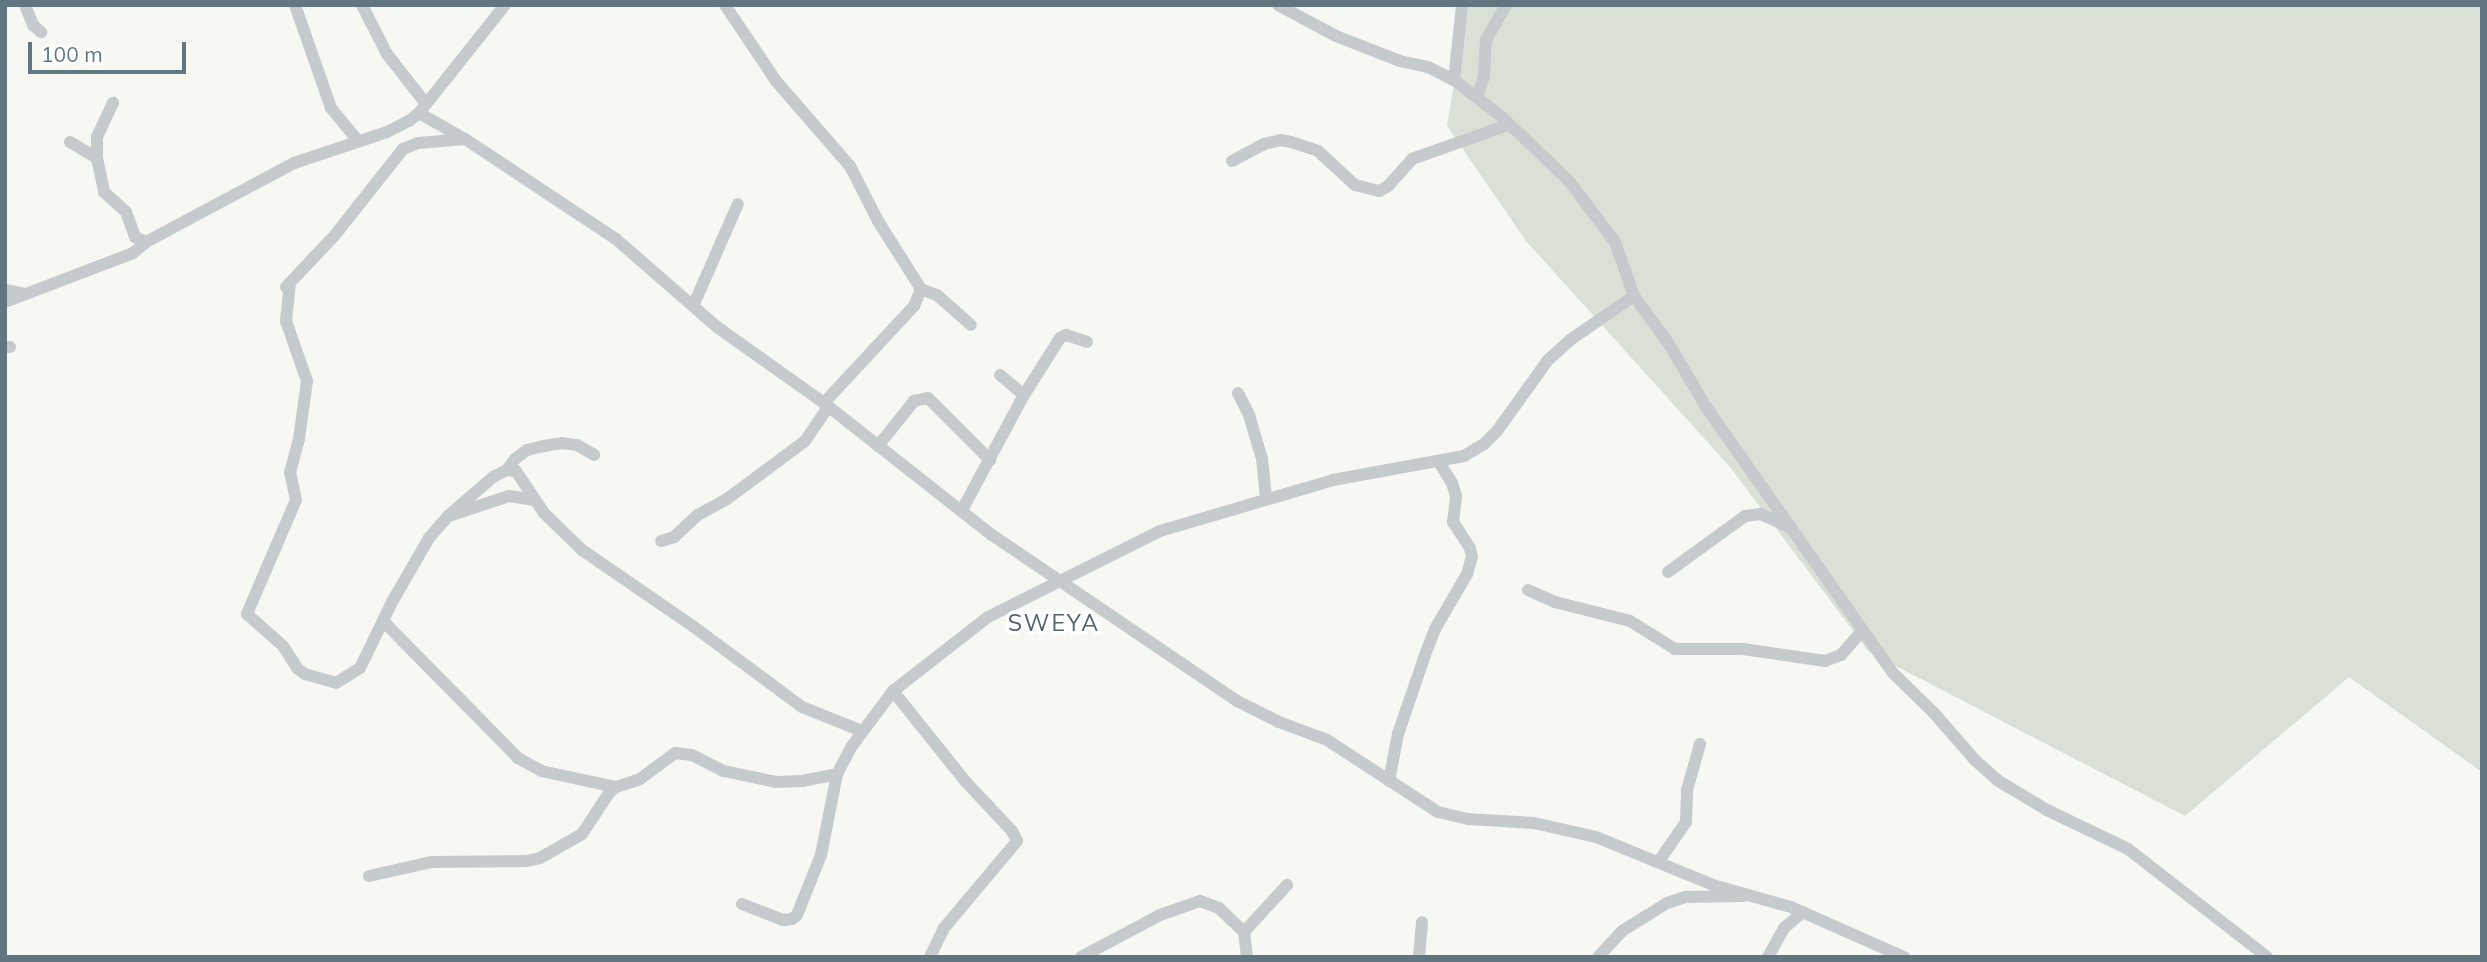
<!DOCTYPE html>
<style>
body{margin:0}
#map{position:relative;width:2487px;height:962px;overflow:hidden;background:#f7f7f4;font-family:Mulish,sans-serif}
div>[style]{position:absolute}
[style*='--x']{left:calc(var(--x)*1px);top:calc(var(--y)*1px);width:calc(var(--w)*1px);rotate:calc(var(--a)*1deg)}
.green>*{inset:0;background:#d9e0d5}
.street>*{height:12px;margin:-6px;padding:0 6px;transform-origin:6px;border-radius:6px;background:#c5cacc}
span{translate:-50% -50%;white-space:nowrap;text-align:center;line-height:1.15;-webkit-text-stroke:7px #fff;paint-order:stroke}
.quarter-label{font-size:23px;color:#53636c;letter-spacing:2px}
.frame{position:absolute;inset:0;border:7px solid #607781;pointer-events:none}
.scale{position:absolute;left:28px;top:42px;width:158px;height:32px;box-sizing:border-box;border:4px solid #607781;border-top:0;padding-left:9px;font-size:21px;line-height:24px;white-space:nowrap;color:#607781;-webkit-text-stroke:5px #fff;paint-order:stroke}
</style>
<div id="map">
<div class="green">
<div style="clip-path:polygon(1467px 5px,2482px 5px,2482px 772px,2349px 677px,2185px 816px,1869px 652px,1730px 467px,1526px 241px,1447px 126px)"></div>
</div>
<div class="street">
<div style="--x:25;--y:5;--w:22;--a:68"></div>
<div style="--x:33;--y:25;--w:11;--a:41"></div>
<div style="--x:295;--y:5;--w:109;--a:70.7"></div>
<div style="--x:331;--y:108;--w:43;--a:50.7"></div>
<div style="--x:362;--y:5;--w:55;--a:63"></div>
<div style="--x:387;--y:54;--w:63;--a:52"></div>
<div style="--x:725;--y:5;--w:92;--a:56.1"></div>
<div style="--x:776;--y:81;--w:113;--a:49"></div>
<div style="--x:850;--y:166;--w:62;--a:63"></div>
<div style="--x:878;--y:221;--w:80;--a:57.7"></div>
<div style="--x:921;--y:289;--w:18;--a:112"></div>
<div style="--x:914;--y:306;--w:132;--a:132.9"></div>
<div style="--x:1278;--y:5;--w:66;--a:28.1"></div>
<div style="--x:1336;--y:36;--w:69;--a:21.3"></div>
<div style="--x:1400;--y:61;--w:29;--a:12"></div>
<div style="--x:1428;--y:67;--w:29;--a:27"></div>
<div style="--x:1454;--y:80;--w:61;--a:37.6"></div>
<div style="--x:1502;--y:117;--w:93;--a:43.7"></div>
<div style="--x:1569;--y:181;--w:76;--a:53"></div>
<div style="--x:1615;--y:242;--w:57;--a:70.6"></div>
<div style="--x:1634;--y:296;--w:59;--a:53.9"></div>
<div style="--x:1669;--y:344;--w:73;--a:59.6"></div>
<div style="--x:1706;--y:407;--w:324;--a:54.9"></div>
<div style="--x:1892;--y:672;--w:59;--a:44.3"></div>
<div style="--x:1934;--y:713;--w:62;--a:48.9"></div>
<div style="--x:1975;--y:760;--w:30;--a:42"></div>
<div style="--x:1997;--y:780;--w:58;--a:31"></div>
<div style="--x:2047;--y:810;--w:90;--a:25.7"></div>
<div style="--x:2128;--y:849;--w:176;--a:37.8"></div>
<div style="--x:1454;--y:80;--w:75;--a:-83.9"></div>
<div style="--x:1477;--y:98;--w:22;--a:-72"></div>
<div style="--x:1484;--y:77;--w:37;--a:-87"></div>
<div style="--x:1486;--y:40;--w:40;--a:-60.3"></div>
<div style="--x:419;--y:113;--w:53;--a:29.5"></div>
<div style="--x:465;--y:139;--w:181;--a:33.5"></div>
<div style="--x:616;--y:239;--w:134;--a:41.1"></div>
<div style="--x:717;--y:327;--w:131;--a:35.4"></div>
<div style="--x:824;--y:403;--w:214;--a:38.2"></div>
<div style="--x:992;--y:535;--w:296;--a:34.1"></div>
<div style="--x:1237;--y:701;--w:47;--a:26.6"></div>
<div style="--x:1279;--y:722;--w:51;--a:20.6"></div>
<div style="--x:1327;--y:740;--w:132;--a:33"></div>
<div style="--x:1438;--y:812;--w:31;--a:13"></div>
<div style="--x:1468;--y:819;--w:66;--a:3.5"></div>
<div style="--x:1534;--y:823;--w:64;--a:12.7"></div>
<div style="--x:1596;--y:837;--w:126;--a:22.3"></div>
<div style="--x:1713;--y:885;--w:81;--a:15.8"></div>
<div style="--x:1791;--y:907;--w:124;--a:23.9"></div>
<div style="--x:70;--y:142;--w:31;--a:31"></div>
<div style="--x:97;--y:158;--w:35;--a:78"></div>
<div style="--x:104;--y:192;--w:30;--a:42"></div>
<div style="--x:126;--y:212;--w:27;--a:70"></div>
<div style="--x:135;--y:237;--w:12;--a:24"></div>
<div style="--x:97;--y:158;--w:21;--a:-90"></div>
<div style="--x:97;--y:137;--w:38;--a:-65"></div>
<div style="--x:1232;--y:161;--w:36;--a:-28"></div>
<div style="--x:1264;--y:144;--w:17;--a:-13"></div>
<div style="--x:1281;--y:140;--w:10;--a:11"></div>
<div style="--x:1291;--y:142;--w:28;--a:18"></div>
<div style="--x:1318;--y:151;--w:50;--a:42.6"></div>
<div style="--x:1355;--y:185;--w:25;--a:14"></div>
<div style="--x:1379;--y:191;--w:10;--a:-29"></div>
<div style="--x:1388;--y:186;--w:36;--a:-48"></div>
<div style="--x:1412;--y:159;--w:102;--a:-19.5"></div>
<div style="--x:290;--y:283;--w:38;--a:96"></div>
<div style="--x:286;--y:321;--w:64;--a:70.7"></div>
<div style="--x:307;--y:381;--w:59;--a:97.9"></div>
<div style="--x:299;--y:439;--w:34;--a:105"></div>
<div style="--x:290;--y:472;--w:29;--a:78"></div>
<div style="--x:296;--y:500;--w:124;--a:113.3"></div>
<div style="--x:247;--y:614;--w:48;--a:41.6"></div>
<div style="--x:283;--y:646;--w:27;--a:57"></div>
<div style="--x:298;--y:669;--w:9;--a:36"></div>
<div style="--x:305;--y:674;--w:32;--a:16"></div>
<div style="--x:336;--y:683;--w:28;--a:-32"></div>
<div style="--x:360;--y:668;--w:73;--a:-64.1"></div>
<div style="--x:392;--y:602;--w:74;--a:-60"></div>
<div style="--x:429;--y:538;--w:29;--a:-49"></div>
<div style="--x:448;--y:516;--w:60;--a:-40.9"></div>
<div style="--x:493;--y:477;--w:16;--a:-27"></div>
<div style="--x:507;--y:470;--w:9;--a:6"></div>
<div style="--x:516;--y:471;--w:50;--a:56.3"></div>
<div style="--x:544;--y:513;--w:53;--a:44.2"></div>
<div style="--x:582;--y:550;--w:136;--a:34.5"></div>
<div style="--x:694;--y:627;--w:134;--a:36.5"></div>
<div style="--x:802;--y:707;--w:65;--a:21.8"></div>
<div style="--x:286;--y:287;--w:71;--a:-46.7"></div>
<div style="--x:335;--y:235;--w:110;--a:-51.7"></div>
<div style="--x:403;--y:149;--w:16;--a:-22"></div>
<div style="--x:418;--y:143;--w:47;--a:-4.9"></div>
<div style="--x:921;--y:289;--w:17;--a:21"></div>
<div style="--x:937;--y:295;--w:45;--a:41.4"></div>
<div style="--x:5;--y:290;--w:20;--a:11"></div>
<div style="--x:5;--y:302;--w:137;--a:-20.9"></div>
<div style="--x:133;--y:253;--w:17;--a:-40"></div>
<div style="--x:146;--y:242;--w:168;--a:-28.1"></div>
<div style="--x:294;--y:163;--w:98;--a:-18.4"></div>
<div style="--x:387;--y:132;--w:25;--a:-27"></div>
<div style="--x:409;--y:121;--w:13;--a:-39"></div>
<div style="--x:419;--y:113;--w:138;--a:-51.5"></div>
<div style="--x:694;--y:304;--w:109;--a:-66.3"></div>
<div style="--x:5;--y:347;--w:5;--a:0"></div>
<div style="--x:1000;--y:375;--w:31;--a:40"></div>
<div style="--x:1238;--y:393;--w:25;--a:63"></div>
<div style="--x:1249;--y:415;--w:46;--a:73.5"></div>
<div style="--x:1262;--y:459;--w:39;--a:84"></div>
<div style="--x:878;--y:446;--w:58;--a:-51.3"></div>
<div style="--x:914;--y:401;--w:14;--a:-12"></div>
<div style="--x:928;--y:398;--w:88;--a:45"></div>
<div style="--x:507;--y:470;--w:14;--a:-54"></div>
<div style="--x:515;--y:459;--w:15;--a:-37"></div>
<div style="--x:527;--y:450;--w:17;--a:-13"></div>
<div style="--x:544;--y:446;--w:18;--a:-9"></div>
<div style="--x:562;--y:443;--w:15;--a:8"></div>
<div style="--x:577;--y:445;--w:20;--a:30"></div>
<div style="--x:962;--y:510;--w:131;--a:-61.7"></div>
<div style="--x:1024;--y:395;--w:67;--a:-57.7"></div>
<div style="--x:1060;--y:338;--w:7;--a:-27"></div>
<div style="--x:1066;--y:335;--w:22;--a:18"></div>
<div style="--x:452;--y:515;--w:60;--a:-18.4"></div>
<div style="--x:509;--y:496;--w:26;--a:9"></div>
<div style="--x:661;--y:541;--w:14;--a:-17"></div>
<div style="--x:674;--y:537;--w:33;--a:-43"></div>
<div style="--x:698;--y:515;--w:33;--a:-29"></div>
<div style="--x:727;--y:499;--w:97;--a:-36.6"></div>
<div style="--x:805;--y:441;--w:41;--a:-55.9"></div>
<div style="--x:1668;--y:572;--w:95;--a:-36"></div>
<div style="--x:1745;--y:516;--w:16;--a:-7"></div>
<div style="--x:1761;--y:514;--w:31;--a:25"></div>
<div style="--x:1528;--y:590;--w:30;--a:24"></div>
<div style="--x:1555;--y:602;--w:77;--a:14.2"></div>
<div style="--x:1630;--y:621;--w:53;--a:31.9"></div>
<div style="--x:1675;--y:649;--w:68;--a:0"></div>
<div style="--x:1743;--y:649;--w:83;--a:8.3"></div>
<div style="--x:1825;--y:661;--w:17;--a:-21"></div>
<div style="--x:1841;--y:655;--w:33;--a:-49"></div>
<div style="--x:383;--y:621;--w:192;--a:45.4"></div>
<div style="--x:518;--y:758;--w:26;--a:29"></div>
<div style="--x:541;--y:771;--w:77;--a:12"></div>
<div style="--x:893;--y:691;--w:117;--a:51.3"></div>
<div style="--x:966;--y:782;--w:67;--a:46.8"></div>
<div style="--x:1012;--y:831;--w:11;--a:63"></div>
<div style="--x:1017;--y:841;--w:114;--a:130"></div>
<div style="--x:944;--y:928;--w:32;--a:116"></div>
<div style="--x:1389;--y:781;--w:48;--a:-79.2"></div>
<div style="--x:1398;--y:734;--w:83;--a:-71.1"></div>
<div style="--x:1425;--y:655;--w:28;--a:-69"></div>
<div style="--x:1435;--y:629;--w:64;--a:-59.8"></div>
<div style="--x:1467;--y:574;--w:18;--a:-74"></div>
<div style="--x:1472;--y:557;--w:9;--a:-103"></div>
<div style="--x:1470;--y:548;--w:31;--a:-123"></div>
<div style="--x:1453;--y:522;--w:26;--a:-83"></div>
<div style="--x:1456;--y:496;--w:14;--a:-107"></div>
<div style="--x:1452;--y:483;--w:26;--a:-122"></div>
<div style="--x:1659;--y:861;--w:47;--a:-55.3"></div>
<div style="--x:1686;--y:822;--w:32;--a:-88"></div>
<div style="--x:1687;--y:790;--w:48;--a:-74.2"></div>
<div style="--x:369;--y:876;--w:65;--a:-12.5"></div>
<div style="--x:432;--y:862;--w:95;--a:-0.6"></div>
<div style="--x:527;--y:861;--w:13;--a:-13"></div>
<div style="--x:540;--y:858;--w:48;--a:-29.7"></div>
<div style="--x:582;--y:834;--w:49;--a:-56.6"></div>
<div style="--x:609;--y:793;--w:9;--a:-41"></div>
<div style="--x:616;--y:787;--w:25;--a:-18"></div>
<div style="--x:640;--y:779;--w:44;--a:-36.6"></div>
<div style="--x:675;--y:753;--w:17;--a:7"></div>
<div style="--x:692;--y:755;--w:36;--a:27"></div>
<div style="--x:724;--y:771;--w:53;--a:11.9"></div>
<div style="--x:776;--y:782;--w:26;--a:-2"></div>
<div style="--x:802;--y:781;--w:36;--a:-11"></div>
<div style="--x:742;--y:904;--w:44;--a:21.3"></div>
<div style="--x:783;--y:920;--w:9;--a:-6"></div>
<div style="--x:792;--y:919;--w:6;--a:-39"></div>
<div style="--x:797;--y:915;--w:65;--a:-68.2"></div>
<div style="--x:821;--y:855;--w:83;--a:-78.8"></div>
<div style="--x:837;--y:774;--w:32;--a:-62"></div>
<div style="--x:852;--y:746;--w:69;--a:-53.3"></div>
<div style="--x:893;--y:691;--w:120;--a:-37.9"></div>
<div style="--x:988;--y:617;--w:192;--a:-26.6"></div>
<div style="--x:1160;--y:531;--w:180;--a:-16.4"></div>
<div style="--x:1333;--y:480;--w:133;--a:-10.4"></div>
<div style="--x:1464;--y:456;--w:23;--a:-31"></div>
<div style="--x:1484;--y:444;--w:18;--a:-45"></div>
<div style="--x:1497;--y:431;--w:87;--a:-54.3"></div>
<div style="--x:1548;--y:360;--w:30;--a:-42"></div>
<div style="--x:1570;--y:340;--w:78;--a:-34.5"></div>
<div style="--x:1244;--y:932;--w:64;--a:-47.5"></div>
<div style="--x:1081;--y:957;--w:89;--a:-28"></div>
<div style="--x:1160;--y:915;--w:42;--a:-19.3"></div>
<div style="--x:1200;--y:901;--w:20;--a:20"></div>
<div style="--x:1219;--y:908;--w:35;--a:44"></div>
<div style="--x:1244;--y:932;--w:25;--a:83"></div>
<div style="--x:1419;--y:957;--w:35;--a:-85"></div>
<div style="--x:1598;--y:957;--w:35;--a:-47"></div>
<div style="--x:1622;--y:931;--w:53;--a:-31.9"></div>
<div style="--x:1667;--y:903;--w:20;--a:-18"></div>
<div style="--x:1686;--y:897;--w:57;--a:-1"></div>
<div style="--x:1768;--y:957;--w:33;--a:-61"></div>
<div style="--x:1784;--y:928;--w:25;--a:-40"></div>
</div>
<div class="quarter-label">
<span style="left:1054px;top:623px">SWEYA</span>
</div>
<div class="frame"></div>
<div class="scale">100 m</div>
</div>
